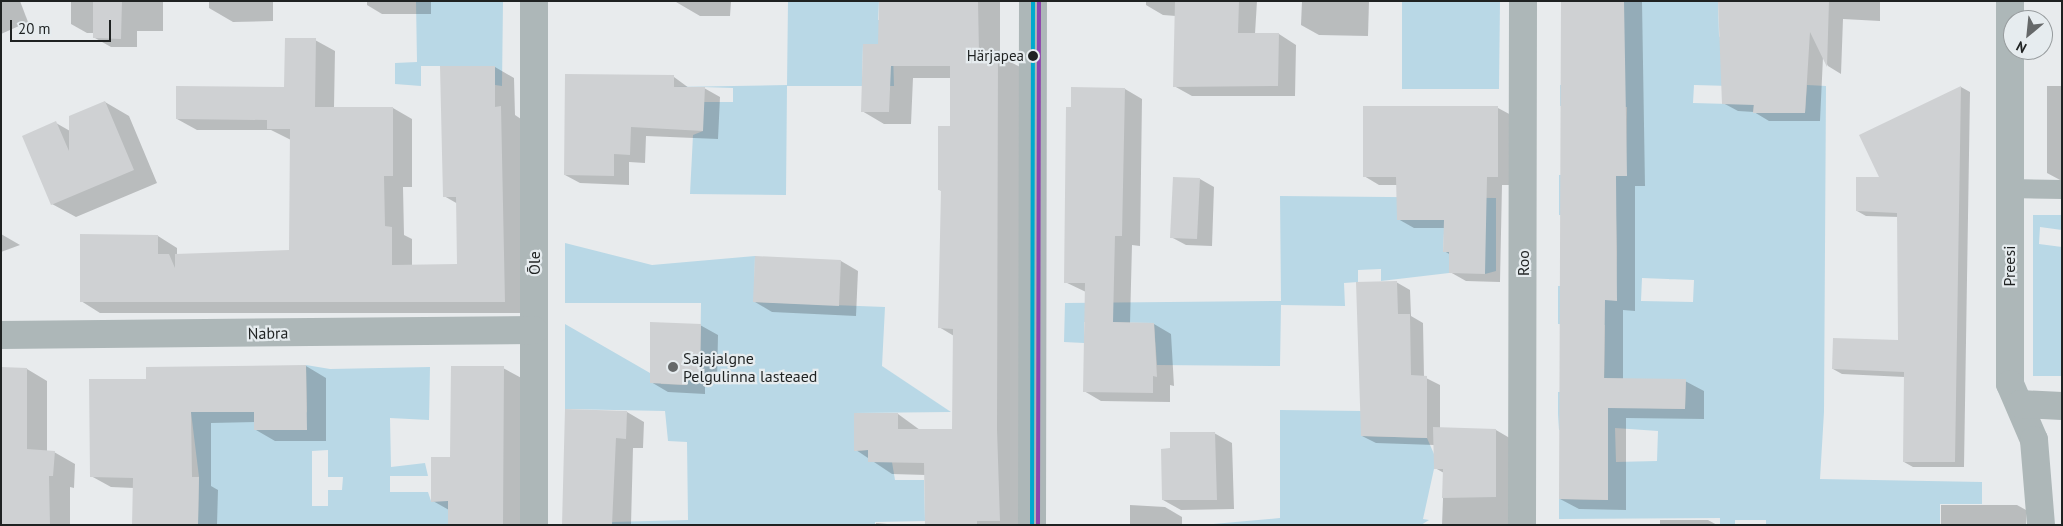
<!DOCTYPE html>
<meta charset="utf-8">
<style>
body{margin:0}
#map{position:relative;width:2063px;height:526px;overflow:hidden;background:#e8ebed;font-family:"PT Sans",sans-serif}
div>[style]{position:absolute}
[style*='--x']{left:calc(var(--x)*1px);top:calc(var(--y)*1px);width:calc(var(--w)*1px);rotate:calc(var(--a)*1deg)}
.green>*{inset:0;background:#b9d8e6}
.shadow>*{inset:0;background:#0003}
.building>*{inset:0;background:#cfd1d3}
.service>*{height:19px;margin:-9.5px;padding:0 9.5px;transform-origin:9.5px;border-radius:9.5px;background:#adb7b8}
.minor>*{height:28px;margin:-14px;padding:0 14px;transform-origin:14px;border-radius:14px;background:#adb7b8}
.tertiary>*{height:28px;margin:-14px;padding:0 14px;transform-origin:14px;border-radius:14px;background:#adb7b8}
.bus-1>*{height:4px;margin:-2px;padding:0 2px;transform-origin:2px;border-radius:2px;background:#00a9ce}
.bus-2>*{height:4px;margin:-2px;padding:0 2px;transform-origin:2px;border-radius:2px;background:#8e44ad}
.dots>*{width:14px;height:14px;translate:-50% -50%;box-sizing:border-box;border:2px solid #e6ecef;border-radius:50%}
span{translate:-50% -50%;white-space:nowrap;text-align:center;line-height:1.15;-webkit-text-stroke:4.5px #e6ecef;paint-order:stroke}
.bus-label{font-size:15px;color:#1f2222}
.right{translate:-100% -50%;text-align:right}
.street-label{font-size:16px;color:#1f2222}
.poi-label{font-size:16px;color:#1f2222}
.left{translate:0 -50%;text-align:left}
.frame{position:absolute;inset:0;border:2px solid #1f2222;pointer-events:none}
.north{position:absolute;left:2003px;top:10px;width:50px;height:50px;box-sizing:border-box;background:#e6ecef;border:1px solid #969b9d;border-radius:50%;rotate:208deg;font-size:14px;font-weight:700;line-height:20px;text-align:center;color:#1f2222}
.north::after{content:'';display:block;margin:auto;width:18px;height:22px;background:#656869;clip-path:polygon(50% 0,100% 100%,50% 72%,0 100%)}
.scale{position:absolute;left:10px;top:20px;width:101px;height:22px;box-sizing:border-box;border:2px solid #1f2222;border-top:0;padding-left:6px;font-size:15px;line-height:18px;white-space:nowrap;color:#1f2222;-webkit-text-stroke:4px #e6ecef;paint-order:stroke}
</style>
<div id="map">
<div class="green">
<div style="clip-path:polygon(416px 1px,503px 1px,502px 86px,495px 85px,495px 66px,421px 66px,421px 86px,395px 84px,395px 63px,417px 62px)"></div>
<div style="clip-path:polygon(evenodd,788px 1px,879px 1px,878px 20px,892px 20px,894px 86px,787px 86px,786px 195px,690px 194px,693px 135px,703px 131px,673px 87px,787px 85px,788px 1px,863px 44px,891px 45px,862px 82px,863px 44px,788px 1px,702px 87px,733px 88px,733px 102px,702px 102px,702px 87px)"></div>
<div style="clip-path:polygon(1402px 1px,1500px 1px,1499px 89px,1402px 89px)"></div>
<div style="clip-path:polygon(evenodd,1624px 1px,1718px 1px,1719px 36px,1755px 86px,1753px 113px,1805px 113px,1807px 85px,1826px 86px,1824px 412px,1820px 479px,1982px 482px,1982px 504px,1940px 504px,1940px 525px,1766px 525px,1766px 520px,1735px 520px,1735px 525px,1720px 525px,1720px 518px,1559px 519px,1559px 499px,1608px 500px,1608px 430px,1559px 430px,1558px 414px,1558px 392px,1604px 392px,1605px 325px,1558px 324px,1558px 286px,1616px 286px,1617px 253px,1616px 215px,1559px 215px,1559px 175px,1626px 176px,1627px 107px,1560px 106px,1560px 85px,1624px 84px,1624px 1px,1694px 85px,1730px 86px,1729px 104px,1693px 103px,1694px 85px,1624px 1px,1642px 278px,1694px 280px,1693px 302px,1641px 301px,1642px 278px,1624px 1px,1686px 379px,1685px 409px,1648px 408px,1686px 379px,1624px 1px,1615px 428px,1658px 431px,1657px 461px,1616px 462px,1615px 428px)"></div>
<div style="clip-path:polygon(1280px 196px,1496px 198px,1496px 271px,1485px 274px,1444px 233px,1443px 252px,1449px 252px,1449px 273px,1381px 281px,1381px 269px,1358px 270px,1358px 282px,1344px 283px,1345px 306px,1281px 305px,1280px 366px,1157px 365px,1154px 323px,1084px 322px,1084px 343px,1064px 342px,1065px 303px,1281px 301px)"></div>
<div style="clip-path:polygon(2033px 215px,2062px 215px,2062px 230px,2040px 227px,2039px 244px,2062px 247px,2062px 376px,2033px 376px)"></div>
<div style="clip-path:polygon(565px 243px,652px 265px,755px 256px,754px 302px,885px 307px,882px 366px,951px 412px,854px 413px,855px 451px,868px 450px,868px 462px,892px 462px,895px 480px,924px 480px,925px 521px,875px 522px,875px 525px,612px 525px,612px 522px,688px 520px,687px 442px,668px 441px,665px 411px,565px 409px,565px 324px,650px 373px,661px 373px,661px 384px,687px 385px,688px 374px,700px 374px,701px 303px,565px 303px)"></div>
<div style="clip-path:polygon(evenodd,306px 365px,330px 369px,430px 367px,429px 420px,390px 418px,391px 467px,425px 463px,428px 476px,390px 476px,390px 492px,428px 492px,431px 501px,448px 501px,448px 525px,198px 525px,199px 477px,191px 412px,254px 412px,254px 430px,277px 430px,307px 412px,306px 365px,328px 450px,328px 477px,343px 477px,342px 490px,328px 490px,328px 506px,312px 506px,312px 451px,328px 450px)"></div>
<div style="clip-path:polygon(1280px 410px,1362px 411px,1361px 436px,1427px 438px,1434px 454px,1434px 469px,1423px 519px,1429px 520px,1421px 525px,1202px 525px,1280px 518px)"></div>
</div>
<div class="shadow">
<div style="clip-path:polygon(1px 1px,20px 1px,28px 22px,1px 34px)"></div>
<div style="clip-path:polygon(71px 1px,163px 1px,163px 31px,137px 31px,137px 47px,111px 47px,95px 38px,95px 33px,87px 33px,71px 24px)"></div>
<div style="clip-path:polygon(209px 1px,273px 1px,273px 21px,233px 22px,209px 8px)"></div>
<div style="clip-path:polygon(367px 1px,431px 1px,431px 14px,382px 14px,367px 5px)"></div>
<div style="clip-path:polygon(808px 1px,731px 2px,730px 16px,700px 16px,676px 2px)"></div>
<div style="clip-path:polygon(880px 1px,1000px 1px,1000px 56px,1020px 67px,1022px 525px,926px 525px,926px 475px,892px 474px,856px 450px,898px 414px,920px 430px,953px 430px,954px 336px,939px 327px,942px 191px,939px 190px,951px 128px,951px 78px,913px 78px,911px 124px,884px 124px,862px 111px,879px 45px)"></div>
<div style="clip-path:polygon(1146px 1px,1257px 1px,1255px 34px,1279px 34px,1296px 45px,1295px 96px,1192px 96px,1174px 86px,1176px 16px,1163px 15px,1146px 5px)"></div>
<div style="clip-path:polygon(1302px 1px,1369px 1px,1368px 36px,1319px 35px,1301px 25px)"></div>
<div style="clip-path:polygon(1563px 1px,1642px 1px,1645px 186px,1635px 186px,1635px 311px,1623px 310px,1623px 380px,1685px 381px,1704px 391px,1704px 419px,1626px 418px,1626px 510px,1579px 509px,1560px 499px)"></div>
<div style="clip-path:polygon(1719px 1px,1880px 1px,1880px 21px,1843px 19px,1841px 74px,1828px 66px,1823px 57px,1820px 121px,1769px 121px,1754px 112px,1738px 111px,1723px 103px)"></div>
<div style="clip-path:polygon(315px 40px,335px 51px,334px 108px,393px 108px,412px 119px,412px 187px,403px 187px,404px 235px,412px 239px,412px 266px,458px 265px,458px 204px,444px 196px,495px 67px,514px 78px,515px 115px,521px 119px,524px 313px,100px 313px,81px 301px,158px 236px,177px 248px,177px 255px,290px 251px,291px 140px,271px 130px,197px 130px,177px 119px,285px 89px)"></div>
<div style="clip-path:polygon(674px 77px,689px 88px,704px 88px,720px 97px,718px 139px,646px 136px,645px 163px,629px 162px,629px 185px,580px 183px,565px 175px)"></div>
<div style="clip-path:polygon(2047px 86px,2062px 86px,2062px 181px,2047px 173px)"></div>
<div style="clip-path:polygon(1961px 87px,1970px 92px,1964px 467px,1913px 467px,1904px 462px,1905px 377px,1842px 374px,1833px 369px,1899px 341px,1899px 217px,1866px 216px,1857px 211px,1881px 178px,1861px 136px)"></div>
<div style="clip-path:polygon(1125px 89px,1142px 99px,1140px 246px,1132px 245px,1130px 324px,1154px 324px,1171px 334px,1174px 386px,1170px 385px,1170px 402px,1101px 401px,1084px 391px,1086px 292px,1065px 282px)"></div>
<div style="clip-path:polygon(105px 102px,129px 116px,157px 183px,76px 217px,52px 204px,56px 123px,70px 131px)"></div>
<div style="clip-path:polygon(1498px 108px,1513px 116px,1513px 185px,1502px 185px,1500px 282px,1466px 281px,1450px 272px,1451px 255px,1444px 251px,1445px 228px,1414px 228px,1398px 219px,1398px 185px,1379px 185px,1364px 176px)"></div>
<div style="clip-path:polygon(1200px 179px,1214px 187px,1212px 246px,1186px 245px,1171px 237px)"></div>
<div style="clip-path:polygon(1px 234px,20px 245px,1px 252px)"></div>
<div style="clip-path:polygon(841px 261px,858px 271px,856px 316px,772px 312px,755px 302px)"></div>
<div style="clip-path:polygon(1396px 282px,1410px 290px,1411px 316px,1423px 323px,1424px 377px,1440px 385px,1440px 429px,1496px 430px,1513px 440px,1513px 525px,1442px 525px,1444px 473px,1435px 468px,1434px 445px,1376px 443px,1362px 436px)"></div>
<div style="clip-path:polygon(700px 325px,718px 335px,717px 384px,705px 384px,705px 394px,668px 392px,651px 382px)"></div>
<div style="clip-path:polygon(306px 366px,326px 378px,326px 441px,275px 441px,256px 430px,256px 422px,211px 423px,211px 486px,218px 490px,217px 525px,134px 525px,134px 488px,111px 487px,91px 476px,147px 380px)"></div>
<div style="clip-path:polygon(503px 368px,527px 381px,527px 525px,449px 525px,449px 510px,433px 501px,451px 458px)"></div>
<div style="clip-path:polygon(27px 369px,47px 381px,47px 452px,54px 452px,75px 464px,74px 488px,70px 487px,70px 525px,1px 525px)"></div>
<div style="clip-path:polygon(627px 412px,644px 422px,643px 448px,633px 448px,631px 525px,564px 525px)"></div>
<div style="clip-path:polygon(1214px 433px,1232px 443px,1234px 509px,1181px 510px,1163px 500px,1171px 450px)"></div>
<div style="clip-path:polygon(1130px 505px,1165px 507px,1182px 517px,1182px 525px,1130px 525px)"></div>
<div style="clip-path:polygon(1941px 505px,2017px 505px,2026px 510px,2026px 525px,1941px 525px)"></div>
<div style="clip-path:polygon(1660px 520px,1708px 520px,1717px 525px,1660px 525px)"></div>
<div style="clip-path:polygon(876px 523px,899px 525px,876px 525px)"></div>
</div>
<div class="building">
<div style="clip-path:polygon(93px 1px,122px 1px,121px 39px,93px 38px)"></div>
<div style="clip-path:polygon(879px 1px,978px 1px,979px 53px,998px 53px,997px 429px,1000px 521px,977px 521px,977px 525px,925px 525px,924px 463px,868px 462px,868px 450px,854px 451px,854px 413px,898px 413px,898px 429px,952px 429px,953px 329px,938px 328px,941px 190px,938px 190px,938px 126px,950px 126px,950px 66px,891px 66px,889px 112px,861px 112px,863px 44px,878px 44px)"></div>
<div style="clip-path:polygon(1175px 1px,1239px 1px,1238px 33px,1279px 33px,1278px 86px,1173px 87px)"></div>
<div style="clip-path:polygon(1561px 1px,1624px 1px,1627px 176px,1616px 176px,1617px 301px,1605px 300px,1604px 378px,1686px 379px,1685px 409px,1608px 408px,1608px 500px,1559px 499px)"></div>
<div style="clip-path:polygon(1718px 1px,1829px 1px,1827px 67px,1810px 32px,1805px 113px,1753px 113px,1754px 105px,1722px 104px)"></div>
<div style="clip-path:polygon(285px 38px,316px 38px,315px 107px,393px 107px,393px 176px,384px 176px,385px 226px,392px 227px,392px 265px,457px 264px,456px 197px,443px 197px,440px 66px,495px 66px,495px 107px,501px 106px,505px 302px,80px 302px,80px 234px,158px 235px,158px 254px,169px 254px,175px 268px,175px 254px,289px 250px,290px 129px,267px 129px,267px 120px,176px 119px,176px 86px,284px 87px)"></div>
<div style="clip-path:polygon(565px 74px,674px 75px,674px 87px,705px 87px,703px 131px,631px 127px,630px 155px,614px 154px,614px 176px,564px 175px)"></div>
<div style="clip-path:polygon(1961px 86px,1955px 462px,1903px 462px,1904px 372px,1832px 369px,1833px 338px,1898px 340px,1897px 213px,1856px 211px,1856px 177px,1879px 177px,1859px 135px)"></div>
<div style="clip-path:polygon(1071px 87px,1125px 88px,1122px 236px,1115px 236px,1113px 322px,1154px 323px,1157px 377px,1153px 376px,1153px 393px,1083px 392px,1085px 283px,1064px 283px,1066px 107px,1071px 107px)"></div>
<div style="clip-path:polygon(105px 101px,134px 170px,51px 205px,22px 136px,56px 121px,69px 151px,69px 116px)"></div>
<div style="clip-path:polygon(1363px 106px,1498px 106px,1498px 177px,1487px 177px,1485px 274px,1449px 273px,1449px 252px,1443px 252px,1444px 220px,1397px 220px,1396px 177px,1363px 177px)"></div>
<div style="clip-path:polygon(1173px 177px,1200px 178px,1197px 239px,1170px 238px)"></div>
<div style="clip-path:polygon(755px 256px,841px 260px,839px 306px,753px 302px)"></div>
<div style="clip-path:polygon(1397px 281px,1398px 314px,1410px 314px,1411px 375px,1427px 376px,1427px 438px,1361px 436px,1356px 282px)"></div>
<div style="clip-path:polygon(650px 322px,701px 324px,700px 374px,688px 374px,687px 385px,650px 383px)"></div>
<div style="clip-path:polygon(306px 365px,307px 430px,254px 430px,254px 412px,191px 412px,192px 477px,199px 477px,198px 525px,132px 525px,133px 478px,90px 477px,89px 379px,146px 379px,146px 367px)"></div>
<div style="clip-path:polygon(451px 366px,504px 366px,503px 525px,448px 525px,448px 501px,431px 502px,431px 457px,450px 457px)"></div>
<div style="clip-path:polygon(1px 367px,27px 368px,27px 449px,55px 451px,53px 476px,49px 476px,50px 525px,1px 525px)"></div>
<div style="clip-path:polygon(565px 409px,627px 411px,626px 439px,616px 438px,612px 525px,562px 525px)"></div>
<div style="clip-path:polygon(1433px 427px,1496px 429px,1496px 497px,1442px 498px,1443px 469px,1434px 469px)"></div>
<div style="clip-path:polygon(1170px 432px,1215px 432px,1217px 500px,1162px 500px,1161px 449px,1170px 448px)"></div>
</div>
<div class="service">
<div style="--x:2009;--y:188;--w:53;--a:1.1"></div>
</div>
<div class="minor">
<div style="--x:534;--y:1;--w:524;--a:90"></div>
<div style="--x:2010;--y:1;--w:383;--a:90"></div>
<div style="--x:2010;--y:384;--w:61;--a:66.8"></div>
<div style="--x:2034;--y:440;--w:85;--a:85.3"></div>
<div style="--x:1;--y:335;--w:533;--a:-0.54"></div>
<div style="--x:2020;--y:404;--w:42;--a:2.7"></div>
<div style="--x:1522;--y:525;--w:524;--a:-89.89"></div>
</div>
<div class="tertiary">
<div style="--x:1032;--y:525;--w:524;--a:-89.89"></div>
</div>
<div class="bus-1">
<div style="--x:1032;--y:525;--w:524;--a:-89.89"></div>
</div>
<div class="bus-2">
<div style="--x:1038;--y:525;--w:524;--a:-89.89"></div>
</div>
<div class="dots">
<div style="left:1033px;top:56px;background:#1f2222"></div>
<div style="left:673px;top:367px;background:#656869"></div>
</div>
<div class="bus-label">
<span class="right" style="left:1024px;top:56px">Härjapea</span>
</div>
<div class="street-label">
<span style="left:534px;top:263px;rotate:-90deg">Õle</span>
<span style="left:1523px;top:263px;rotate:-90deg">Roo</span>
<span style="left:2009px;top:266px;rotate:-90deg">Preesi</span>
<span style="left:268px;top:333px;rotate:-1deg">Nabra</span>
</div>
<div class="poi-label">
<span class="left" style="left:683px;top:367px">Sajajalgne<br>Pelgulinna lasteaed</span>
</div>
<div class="frame"></div>
<div class="north">N</div>
<div class="scale">20 m</div>
</div>
